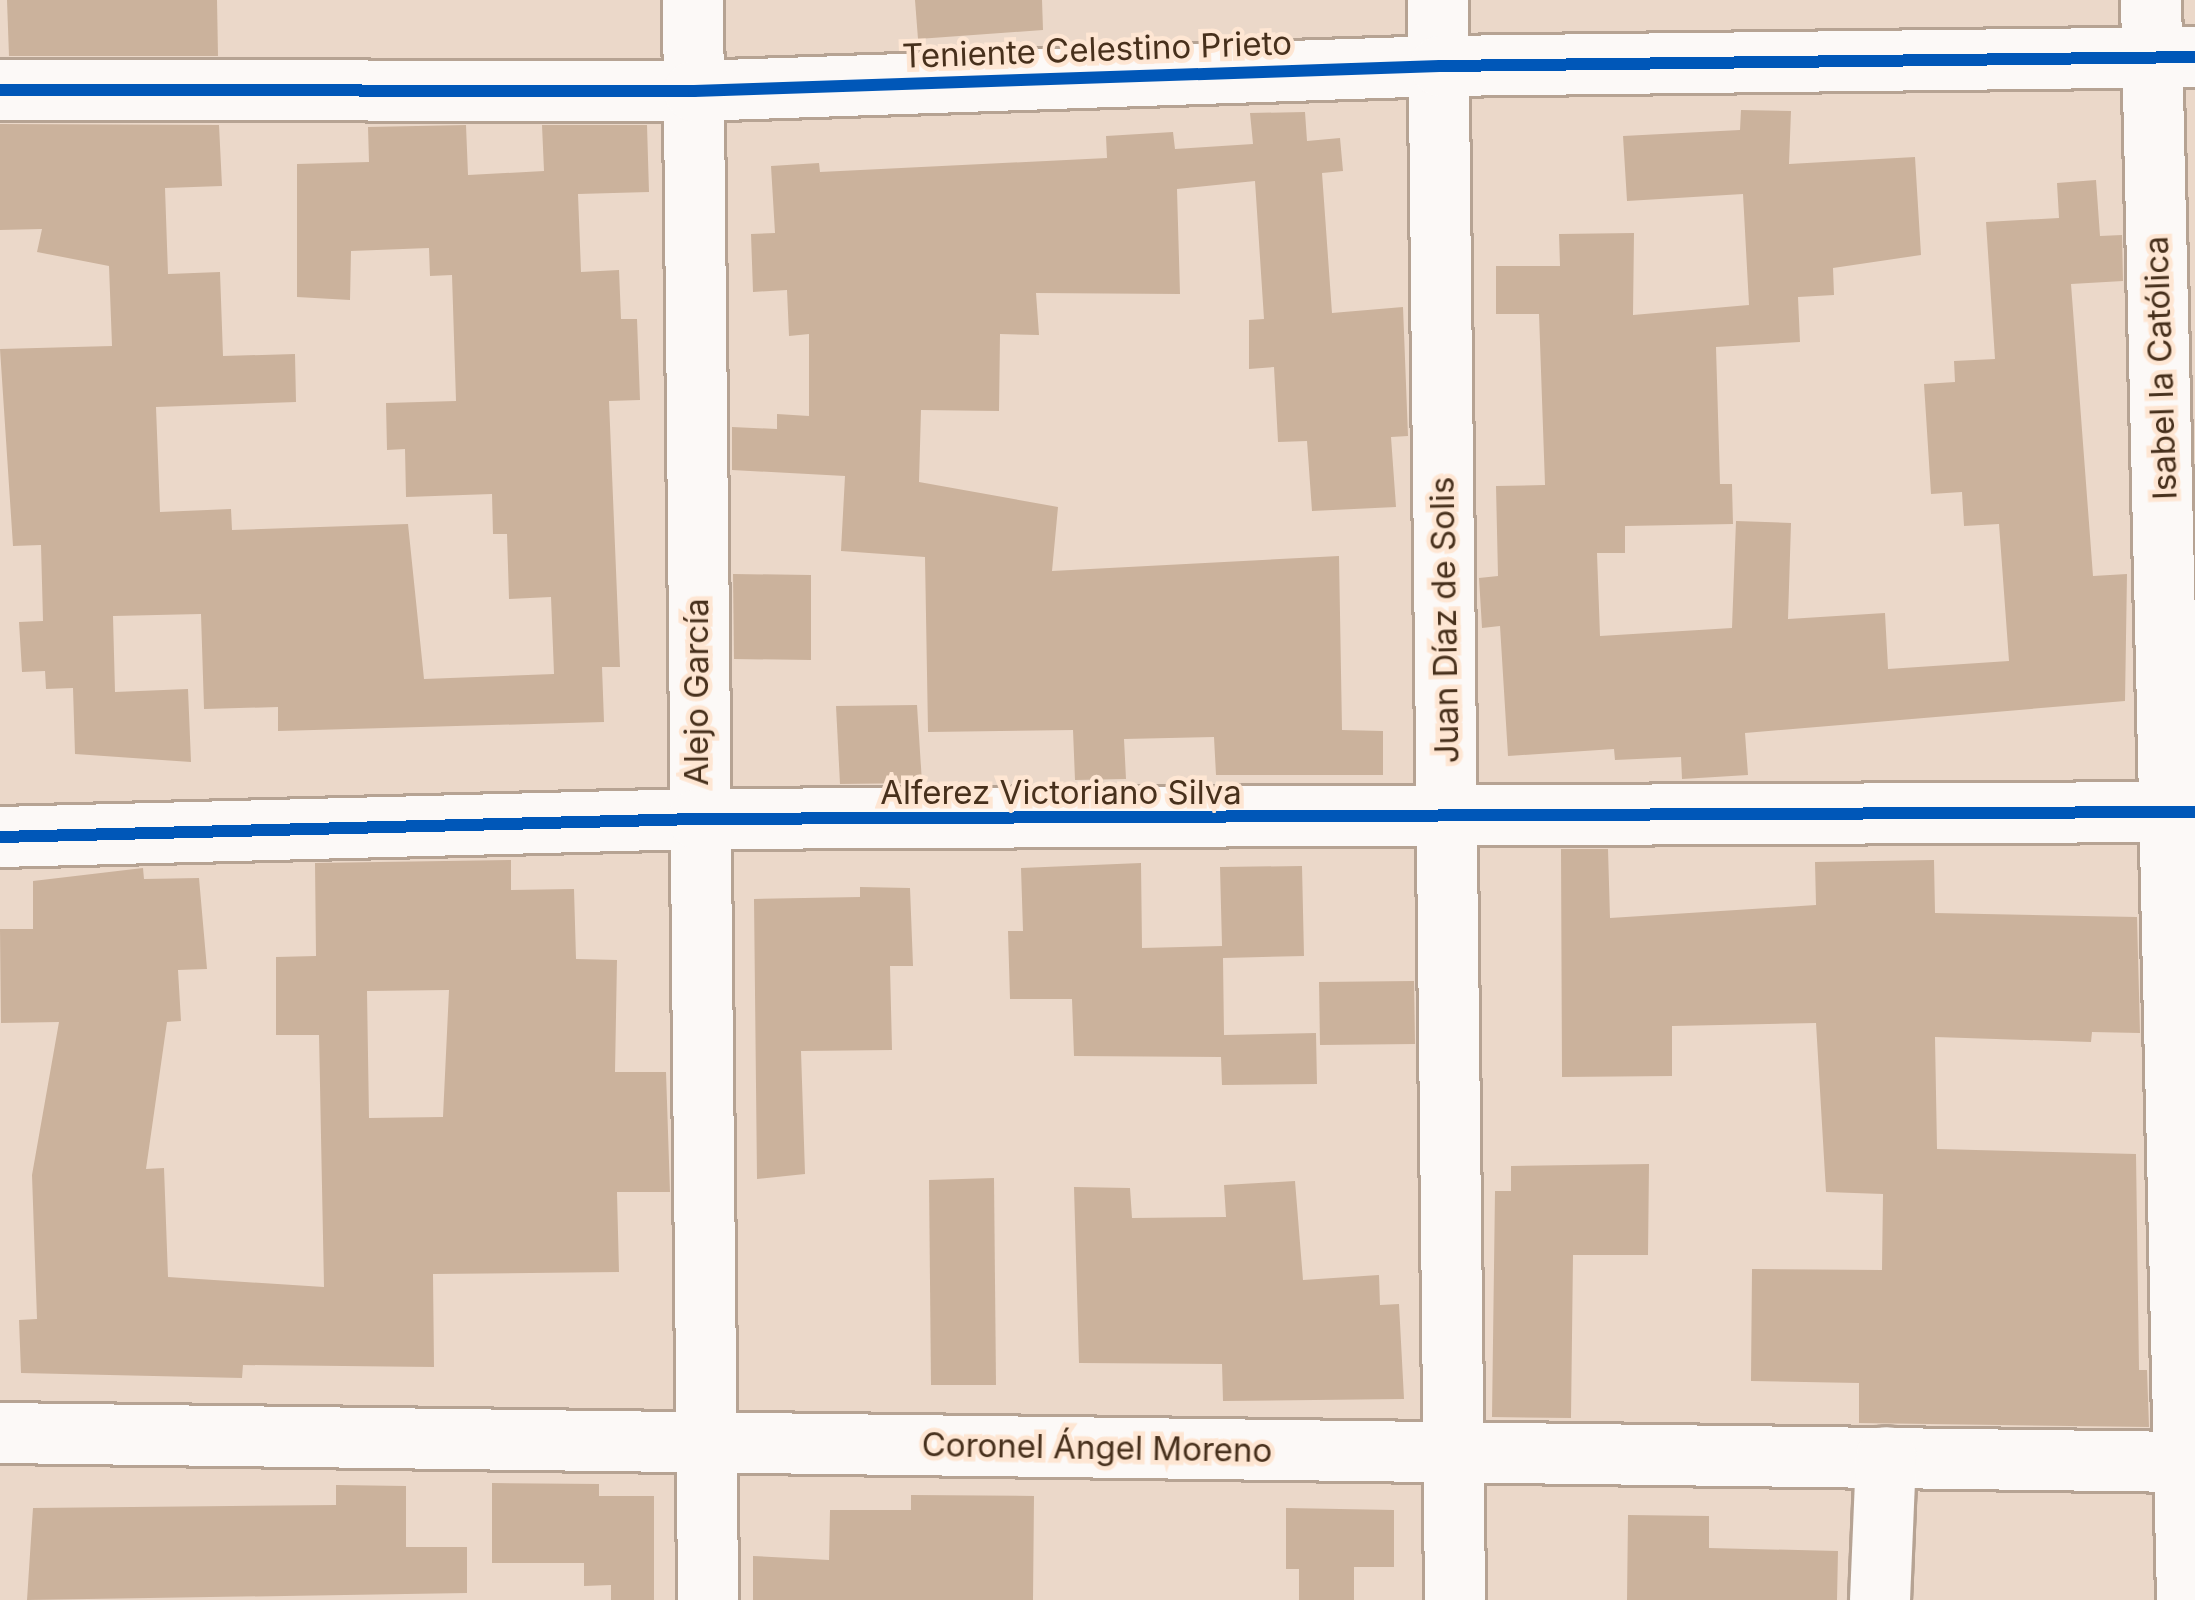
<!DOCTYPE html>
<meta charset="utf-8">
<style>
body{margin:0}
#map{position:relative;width:2195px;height:1600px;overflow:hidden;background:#ebd8c9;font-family:Inter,sans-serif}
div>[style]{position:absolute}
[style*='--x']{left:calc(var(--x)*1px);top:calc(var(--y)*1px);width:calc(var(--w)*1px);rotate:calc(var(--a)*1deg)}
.building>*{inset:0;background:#cbb29c}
.roads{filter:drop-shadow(3px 0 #b6a393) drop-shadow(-3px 0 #b6a393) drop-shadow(0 3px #b6a393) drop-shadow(0 -3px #b6a393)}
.minor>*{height:60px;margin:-30px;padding:0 30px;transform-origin:30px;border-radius:30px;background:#fcf9f7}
.cycleway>*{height:12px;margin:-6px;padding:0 6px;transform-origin:6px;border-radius:6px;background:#0057b8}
span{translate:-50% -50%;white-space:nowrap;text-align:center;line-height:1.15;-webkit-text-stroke:9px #fee6d3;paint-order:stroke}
.street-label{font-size:33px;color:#47301c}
</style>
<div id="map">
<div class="building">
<div style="clip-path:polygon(7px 0,217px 0,218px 56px,9px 56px)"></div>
<div style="clip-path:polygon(915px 0,1042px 0,1043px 30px,918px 39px)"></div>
<div style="clip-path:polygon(1741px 110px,1791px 111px,1789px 164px,1915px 157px,1921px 255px,1833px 268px,1834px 295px,1798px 297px,1800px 342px,1716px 347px,1720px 484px,1732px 484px,1733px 524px,1625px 526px,1625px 553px,1597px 553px,1600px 636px,1732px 628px,1736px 521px,1791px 523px,1788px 619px,1885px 613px,1888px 669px,2009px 661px,1999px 524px,1964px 526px,1962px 492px,1931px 494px,1924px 384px,1955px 382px,1954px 361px,1995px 359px,1986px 222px,2059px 218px,2057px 183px,2096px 180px,2100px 236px,2122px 235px,2123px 281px,2071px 284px,2093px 576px,2127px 574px,2125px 701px,1745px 733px,1748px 775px,1682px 779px,1681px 757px,1615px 760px,1614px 749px,1508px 756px,1500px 626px,1482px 628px,1479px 578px,1498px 576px,1496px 486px,1545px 485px,1539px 314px,1496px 314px,1496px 266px,1560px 266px,1559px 234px,1634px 233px,1633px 315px,1749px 305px,1743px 194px,1627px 201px,1623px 136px,1740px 130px)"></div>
<div style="clip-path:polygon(1305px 112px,1307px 141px,1340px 138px,1343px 171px,1322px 173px,1332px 313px,1403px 307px,1408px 436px,1391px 437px,1396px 507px,1312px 511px,1307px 441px,1278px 442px,1274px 367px,1249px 369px,1249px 320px,1264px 319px,1255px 181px,1177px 189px,1180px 294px,1036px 293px,1039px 335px,1000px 334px,999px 411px,921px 410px,919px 482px,1058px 507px,1052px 571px,1339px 556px,1342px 730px,1383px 731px,1383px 775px,1216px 775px,1214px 737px,1124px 739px,1126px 779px,1075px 780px,1073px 730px,928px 732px,925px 557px,841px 551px,845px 476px,732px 470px,732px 427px,777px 429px,777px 414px,809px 416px,809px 334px,789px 336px,787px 290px,753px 292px,751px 234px,775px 233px,771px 166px,819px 163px,820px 172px,1107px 158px,1106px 136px,1173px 132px,1175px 149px,1253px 144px,1250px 113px)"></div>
<div style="clip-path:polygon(0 124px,219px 125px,222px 186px,165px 188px,168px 274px,220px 272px,223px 356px,295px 354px,296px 402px,156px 407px,160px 512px,231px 509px,232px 530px,408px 524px,424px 679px,554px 674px,551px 597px,509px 599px,507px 534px,493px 534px,492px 494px,406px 497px,405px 449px,387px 450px,386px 403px,456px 401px,452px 275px,430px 276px,429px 248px,351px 251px,350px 300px,297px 297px,297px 164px,369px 162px,368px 127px,466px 125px,468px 175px,544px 171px,542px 125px,647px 125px,649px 192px,578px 194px,581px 272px,619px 270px,621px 319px,637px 319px,640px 400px,609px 401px,620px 667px,602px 667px,604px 722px,278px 731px,278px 707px,204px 709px,201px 614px,113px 616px,115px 692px,188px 689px,191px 762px,75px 754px,73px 688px,46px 689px,45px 671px,22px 672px,19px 622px,43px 621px,41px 545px,13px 546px,0 349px,112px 346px,109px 266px,37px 252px,42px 229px,0 230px)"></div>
<div style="clip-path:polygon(733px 574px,811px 575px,811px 660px,734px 659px)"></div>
<div style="clip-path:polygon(917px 705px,922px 783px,840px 784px,836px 706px)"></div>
<div style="clip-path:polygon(1561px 849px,1608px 849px,1610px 918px,1816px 905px,1815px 862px,1934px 860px,1935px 913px,2137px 917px,2140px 1033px,2092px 1032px,2091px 1042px,1935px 1037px,1937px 1149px,2136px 1154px,2139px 1370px,2147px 1370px,2149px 1427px,1859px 1423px,1859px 1383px,1751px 1381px,1752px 1269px,1882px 1270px,1883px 1194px,1826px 1192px,1816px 1023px,1672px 1026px,1672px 1076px,1562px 1077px)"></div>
<div style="clip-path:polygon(evenodd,511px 860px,511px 890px,574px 889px,576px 959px,617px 960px,615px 1072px,666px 1072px,670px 1192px,617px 1192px,619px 1272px,433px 1274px,434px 1367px,243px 1365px,242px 1378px,21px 1373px,19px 1320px,37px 1319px,32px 1175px,59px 1022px,1px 1023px,0 929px,33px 929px,33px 881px,143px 868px,144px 879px,199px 878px,207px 969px,178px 970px,181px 1021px,167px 1022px,146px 1169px,164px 1168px,168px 1277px,324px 1287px,319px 1035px,276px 1035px,276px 957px,316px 956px,315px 863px,511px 860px,449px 990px,443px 1117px,369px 1118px,367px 991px,449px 990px)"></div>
<div style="clip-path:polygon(1141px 863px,1142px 948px,1222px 946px,1220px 867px,1302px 866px,1304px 956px,1223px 958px,1224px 1035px,1316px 1033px,1317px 1084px,1222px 1085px,1221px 1057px,1074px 1056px,1072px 999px,1010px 999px,1008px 931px,1023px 931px,1021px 868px)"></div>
<div style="clip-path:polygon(860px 887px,910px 888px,913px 966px,890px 966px,892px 1050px,801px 1051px,805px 1174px,757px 1179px,754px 899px,860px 897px)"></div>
<div style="clip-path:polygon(1414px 981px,1415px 1044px,1320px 1045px,1319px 982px)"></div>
<div style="clip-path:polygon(1649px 1164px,1648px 1255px,1573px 1255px,1571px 1418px,1492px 1417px,1495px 1191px,1511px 1191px,1511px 1166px)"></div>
<div style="clip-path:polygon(994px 1178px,996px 1385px,931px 1385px,929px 1180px)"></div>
<div style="clip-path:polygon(1295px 1181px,1303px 1280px,1379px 1275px,1380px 1305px,1399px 1304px,1404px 1399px,1223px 1401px,1222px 1364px,1079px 1363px,1074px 1187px,1130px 1188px,1132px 1218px,1226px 1217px,1224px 1185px)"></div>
<div style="clip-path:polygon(492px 1483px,599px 1484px,599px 1496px,654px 1496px,654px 1600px,611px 1600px,611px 1585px,584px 1586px,584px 1563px,492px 1563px)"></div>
<div style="clip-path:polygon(336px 1485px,406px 1486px,406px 1547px,467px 1547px,467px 1593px,27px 1600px,33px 1508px,336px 1505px)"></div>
<div style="clip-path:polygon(911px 1495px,1034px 1496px,1033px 1600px,753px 1600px,753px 1556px,829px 1560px,830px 1510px,911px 1510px)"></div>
<div style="clip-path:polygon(1286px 1508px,1394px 1510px,1394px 1567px,1354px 1567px,1354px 1600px,1299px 1600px,1299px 1569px,1286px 1569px)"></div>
<div style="clip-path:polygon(1628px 1515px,1709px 1516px,1709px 1548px,1838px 1551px,1837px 1600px,1627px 1600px)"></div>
</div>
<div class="roads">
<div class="minor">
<div style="--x:693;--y:0;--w:1600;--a:89.46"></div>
<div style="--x:1438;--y:0;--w:1600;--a:89.39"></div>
<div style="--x:2151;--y:0;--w:1600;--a:88.71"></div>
<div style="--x:0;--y:90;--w:694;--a:0.08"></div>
<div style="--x:694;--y:91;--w:746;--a:-1.92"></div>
<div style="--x:1440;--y:66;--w:755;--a:-0.68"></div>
<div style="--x:0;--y:837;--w:698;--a:-1.48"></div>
<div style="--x:698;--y:819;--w:1497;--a:-0.27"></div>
<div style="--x:0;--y:1433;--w:2195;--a:0.76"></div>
<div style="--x:1880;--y:1600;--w:143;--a:-87.6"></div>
</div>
</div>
<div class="cycleway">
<div style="--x:0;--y:90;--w:694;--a:0.08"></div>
<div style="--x:694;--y:91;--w:746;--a:-1.92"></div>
<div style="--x:1440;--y:66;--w:755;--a:-0.68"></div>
<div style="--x:0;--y:837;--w:698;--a:-1.48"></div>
<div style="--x:698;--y:819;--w:1497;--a:-0.27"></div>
</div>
<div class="street-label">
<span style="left:1097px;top:50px;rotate:-2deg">Teniente Celestino Prieto</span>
<span style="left:2161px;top:368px;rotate:-92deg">Isabel la Católica</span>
<span style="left:1445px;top:620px;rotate:-91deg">Juan Díaz de Solis</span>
<span style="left:697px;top:692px;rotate:-90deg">Alejo García</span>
<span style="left:1061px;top:793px">Alferez Victoriano Silva</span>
<span style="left:1097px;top:1448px;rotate:1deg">Coronel Ángel Moreno</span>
</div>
</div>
